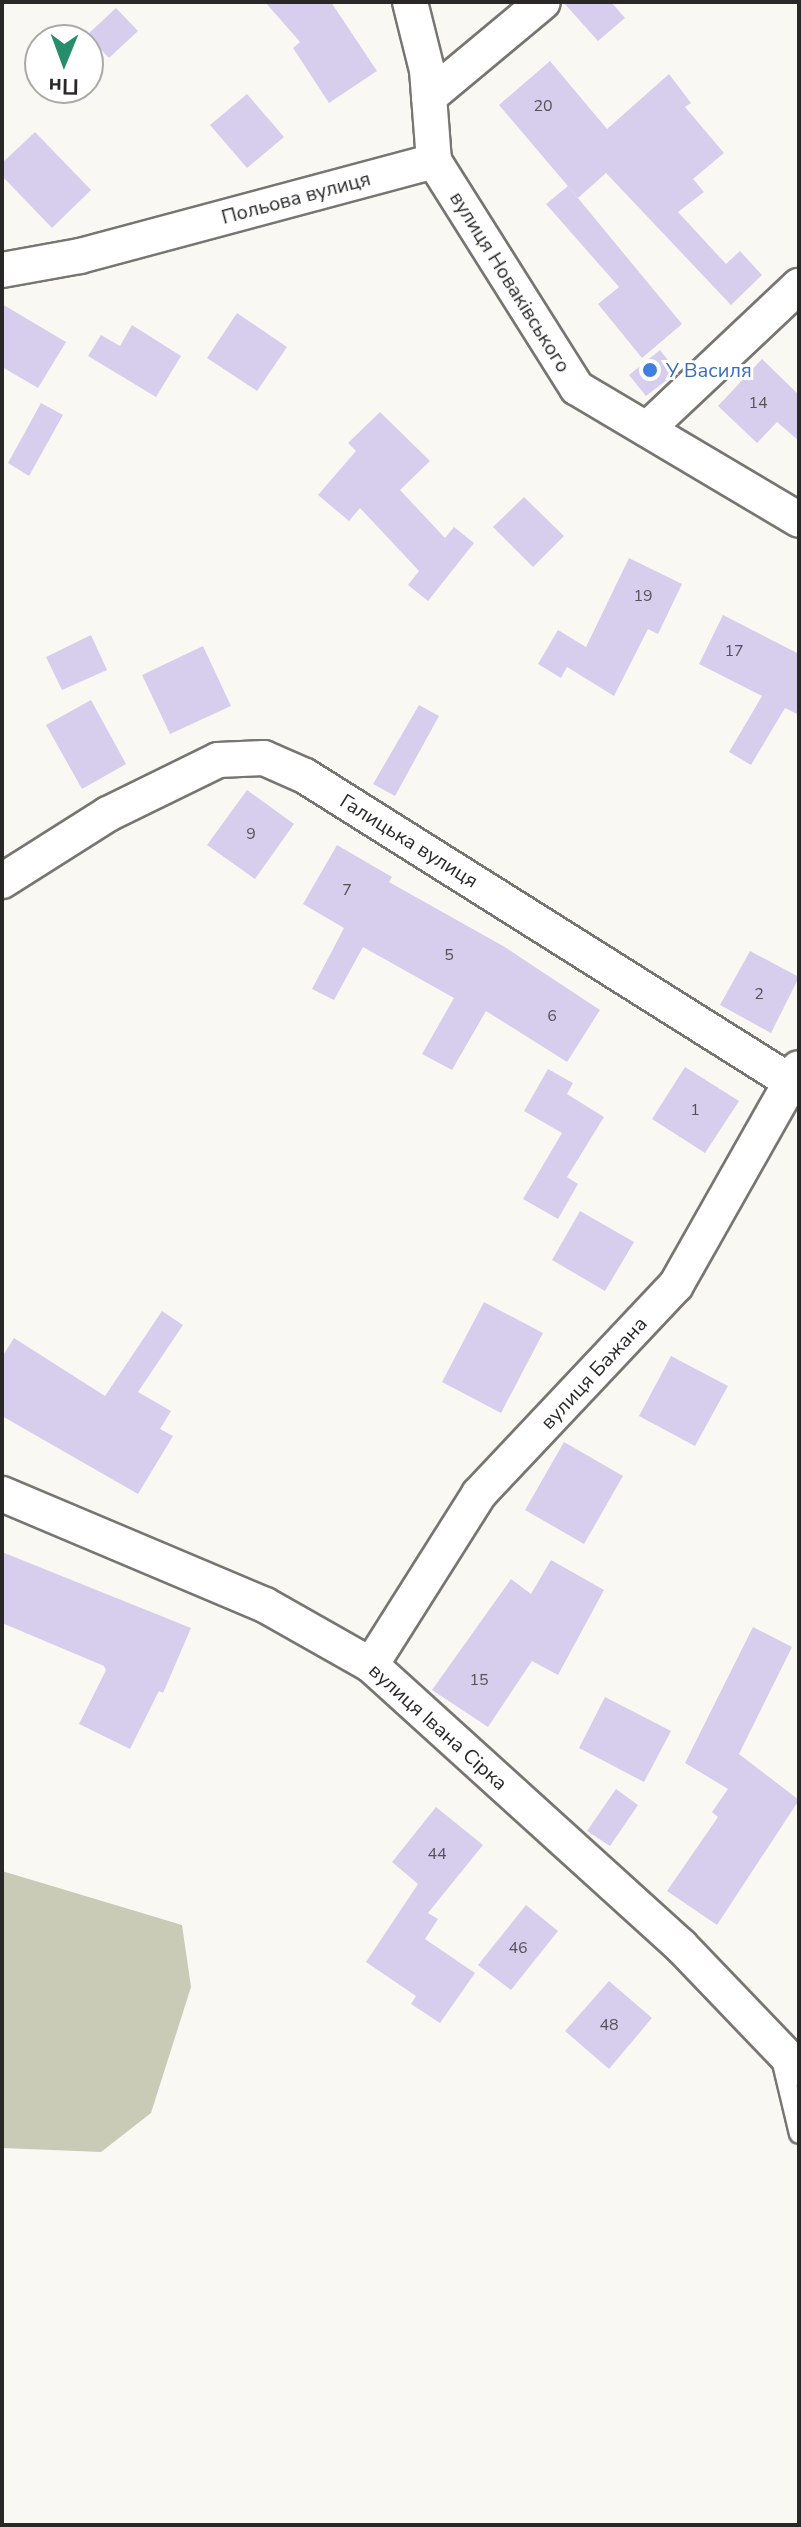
<!DOCTYPE html>
<meta charset="utf-8">
<style>
body{margin:0}
#map{position:relative;width:801px;height:2527px;overflow:hidden;background:#faf8f3;font-family:"Nunito Sans",sans-serif}
div>[style]{position:absolute}
[style*='--x']{left:calc(var(--x)*1px);top:calc(var(--y)*1px);width:calc(var(--w)*1px);rotate:calc(var(--a)*1deg)}
.green>*{inset:0;background:#c9cbb7}
.building>*{inset:0;background:#d7ceee}
.roads{filter:drop-shadow(2px 0 #787572) drop-shadow(-2px 0 #787572) drop-shadow(0 2px #787572) drop-shadow(0 -2px #787572)}
.service>*{height:18px;margin:-9px;padding:0 9px;transform-origin:9px;border-radius:9px;background:#fff}
.minor>*{height:34px;margin:-17px;padding:0 17px;transform-origin:17px;border-radius:17px;background:#fff}
.dots>*{width:22px;height:22px;translate:-50% -50%;box-sizing:border-box;border:4px solid #fff;border-radius:50%}
span{translate:-50% -50%;white-space:nowrap;text-align:center;line-height:1.15;-webkit-text-stroke:6px #fff;paint-order:stroke}
.number-label{font-size:16px;color:#545258}
.number-label span{-webkit-text-stroke-width:0}
.street-label{font-size:20px;color:#292826}
.shop-label{font-size:20px;color:#366cbe}
.left{translate:0 -50%;text-align:left}
.frame{position:absolute;inset:0;border:4px solid #292826;pointer-events:none}
.north{position:absolute;left:24px;top:24px;width:80px;height:80px;box-sizing:border-box;background:#fff;border:2px solid #a9a9a8;border-radius:50%;rotate:181deg;font-size:22px;font-weight:700;line-height:32px;text-align:center;color:#292826}
.north::after{content:'';display:block;margin:auto;width:28px;height:36px;background:#278e6b;clip-path:polygon(50% 0,100% 100%,50% 72%,0 100%)}
</style>
<div id="map">
<div class="green">
<div style="clip-path:polygon(2px 1871px,182px 1925px,191px 1987px,151px 2113px,101px 2152px,2px 2148px)"></div>
</div>
<div class="building">
<div style="clip-path:polygon(265px 2px,331px 2px,377px 71px,329px 103px,293px 48px,300px 42px)"></div>
<div style="clip-path:polygon(563px 2px,611px 2px,625px 18px,598px 41px)"></div>
<div style="clip-path:polygon(116px 8px,138px 31px,109px 58px,87px 35px)"></div>
<div style="clip-path:polygon(550px 61px,607px 129px,669px 74px,691px 103px,685px 107px,724px 153px,693px 179px,704px 192px,678px 212px,726px 264px,740px 251px,762px 275px,731px 305px,606px 173px,578px 198px,499px 105px)"></div>
<div style="clip-path:polygon(247px 94px,284px 137px,247px 168px,210px 125px)"></div>
<div style="clip-path:polygon(35px 132px,91px 190px,52px 228px,2px 176px,2px 163px)"></div>
<div style="clip-path:polygon(568px 186px,682px 324px,642px 358px,598px 304px,619px 287px,546px 204px)"></div>
<div style="clip-path:polygon(2px 304px,66px 342px,38px 388px,2px 367px)"></div>
<div style="clip-path:polygon(237px 313px,287px 347px,257px 391px,207px 358px)"></div>
<div style="clip-path:polygon(132px 325px,181px 356px,156px 397px,88px 356px,101px 335px,120px 346px)"></div>
<div style="clip-path:polygon(660px 350px,677px 372px,646px 396px,629px 375px)"></div>
<div style="clip-path:polygon(762px 359px,799px 395px,799px 441px,777px 422px,757px 443px,718px 406px)"></div>
<div style="clip-path:polygon(41px 403px,63px 415px,29px 476px,8px 463px)"></div>
<div style="clip-path:polygon(380px 412px,430px 461px,400px 490px,445px 538px,454px 527px,474px 543px,428px 601px,408px 585px,419px 571px,360px 508px,349px 521px,318px 495px,356px 451px,348px 443px)"></div>
<div style="clip-path:polygon(524px 497px,564px 536px,533px 567px,493px 527px)"></div>
<div style="clip-path:polygon(629px 558px,682px 584px,658px 634px,648px 629px,614px 696px,567px 667px,561px 678px,538px 664px,558px 630px,586px 647px)"></div>
<div style="clip-path:polygon(723px 615px,799px 654px,799px 715px,785px 708px,751px 765px,729px 752px,762px 696px,699px 664px)"></div>
<div style="clip-path:polygon(91px 635px,107px 670px,62px 690px,46px 657px)"></div>
<div style="clip-path:polygon(203px 646px,231px 706px,170px 734px,142px 675px)"></div>
<div style="clip-path:polygon(91px 700px,126px 764px,82px 789px,46px 725px)"></div>
<div style="clip-path:polygon(419px 705px,439px 716px,395px 796px,373px 784px)"></div>
<div style="clip-path:polygon(247px 790px,294px 824px,255px 879px,207px 845px)"></div>
<div style="clip-path:polygon(337px 845px,392px 877px,389px 882px,503px 946px,600px 1010px,567px 1062px,486px 1011px,452px 1070px,422px 1054px,454px 998px,363px 947px,334px 1000px,312px 989px,344px 928px,303px 904px)"></div>
<div style="clip-path:polygon(750px 951px,799px 977px,771px 1033px,720px 1005px)"></div>
<div style="clip-path:polygon(685px 1067px,739px 1101px,705px 1153px,652px 1119px)"></div>
<div style="clip-path:polygon(548px 1069px,573px 1083px,567px 1094px,604px 1117px,567px 1177px,578px 1184px,558px 1219px,523px 1199px,562px 1133px,524px 1111px)"></div>
<div style="clip-path:polygon(580px 1211px,634px 1242px,605px 1291px,552px 1260px)"></div>
<div style="clip-path:polygon(484px 1302px,543px 1333px,501px 1413px,442px 1382px)"></div>
<div style="clip-path:polygon(162px 1311px,183px 1325px,138px 1392px,171px 1411px,160px 1429px,173px 1436px,138px 1494px,2px 1416px,2px 1357px,14px 1338px,105px 1396px)"></div>
<div style="clip-path:polygon(671px 1356px,728px 1386px,695px 1446px,639px 1416px)"></div>
<div style="clip-path:polygon(564px 1442px,623px 1476px,584px 1544px,525px 1510px)"></div>
<div style="clip-path:polygon(2px 1552px,191px 1628px,163px 1693px,159px 1691px,130px 1749px,79px 1724px,106px 1670px,104px 1666px,2px 1623px)"></div>
<div style="clip-path:polygon(551px 1560px,604px 1590px,558px 1675px,532px 1661px,488px 1727px,432px 1690px,511px 1579px,531px 1594px)"></div>
<div style="clip-path:polygon(753px 1627px,792px 1647px,739px 1754px,799px 1800px,717px 1925px,667px 1891px,718px 1817px,712px 1812px,728px 1789px,685px 1763px)"></div>
<div style="clip-path:polygon(605px 1697px,671px 1731px,644px 1782px,579px 1748px)"></div>
<div style="clip-path:polygon(616px 1789px,638px 1805px,610px 1846px,587px 1831px)"></div>
<div style="clip-path:polygon(436px 1807px,483px 1845px,428px 1913px,438px 1919px,425px 1939px,475px 1973px,440px 2023px,411px 2004px,416px 1996px,366px 1962px,418px 1884px,392px 1862px)"></div>
<div style="clip-path:polygon(526px 1905px,558px 1931px,511px 1990px,478px 1965px)"></div>
<div style="clip-path:polygon(609px 1981px,652px 2018px,609px 2069px,565px 2031px)"></div>
</div>
<div class="roads">
<div class="service">
<div style="--x:781;--y:2059;--w:77;--a:76.5"></div>
</div>
<div class="minor">
<div style="--x:410;--y:2;--w:70;--a:76"></div>
<div style="--x:427;--y:70;--w:91;--a:85.6"></div>
<div style="--x:434;--y:161;--w:268;--a:57.8"></div>
<div style="--x:577;--y:388;--w:258;--a:30.7"></div>
<div style="--x:429;--y:97;--w:148;--a:-39.8"></div>
<div style="--x:2;--y:270;--w:79;--a:-10.2"></div>
<div style="--x:80;--y:256;--w:367;--a:-15"></div>
<div style="--x:647;--y:429;--w:209;--a:-43.3"></div>
<div style="--x:2;--y:881;--w:125;--a:-32.3"></div>
<div style="--x:108;--y:814;--w:123;--a:-26.1"></div>
<div style="--x:218;--y:760;--w:46;--a:-2.5"></div>
<div style="--x:264;--y:758;--w:45;--a:23.7"></div>
<div style="--x:305;--y:776;--w:584;--a:32.19"></div>
<div style="--x:2;--y:1494;--w:285;--a:22.9"></div>
<div style="--x:265;--y:1605;--w:122;--a:29.5"></div>
<div style="--x:371;--y:1665;--w:418;--a:42.2"></div>
<div style="--x:681;--y:1946;--w:170;--a:46.2"></div>
<div style="--x:371;--y:1665;--w:202;--a:-57.7"></div>
<div style="--x:479;--y:1494;--w:287;--a:-46.7"></div>
<div style="--x:676;--y:1285;--w:249;--a:-60.5"></div>
</div>
</div>
<div class="dots">
<div style="left:650px;top:370px;background:#3f7fe0"></div>
</div>
<div class="number-label">
<span style="left:543px;top:106px">20</span>
<span style="left:758px;top:403px">14</span>
<span style="left:643px;top:596px">19</span>
<span style="left:734px;top:651px">17</span>
<span style="left:251px;top:834px">9</span>
<span style="left:347px;top:890px">7</span>
<span style="left:449px;top:955px">5</span>
<span style="left:759px;top:994px">2</span>
<span style="left:552px;top:1016px">6</span>
<span style="left:695px;top:1110px">1</span>
<span style="left:479px;top:1680px">15</span>
<span style="left:437px;top:1854px">44</span>
<span style="left:518px;top:1948px">46</span>
<span style="left:609px;top:2025px">48</span>
</div>
<div class="street-label">
<span style="left:296px;top:198px;rotate:-15deg">Польова вулиця</span>
<span style="left:510px;top:282px;rotate:58deg">вулиця Новаківського</span>
<span style="left:409px;top:841px;rotate:32deg">Галицька вулиця</span>
<span style="left:594px;top:1373px;rotate:-47deg">вулиця Бажана</span>
<span style="left:438px;top:1727px;rotate:42deg">вулиця Івана Сірка</span>
</div>
<div class="shop-label">
<span class="left" style="left:666px;top:370px">У Василя</span>
</div>
<div class="frame"></div>
<div class="north">Пн</div>
</div>
